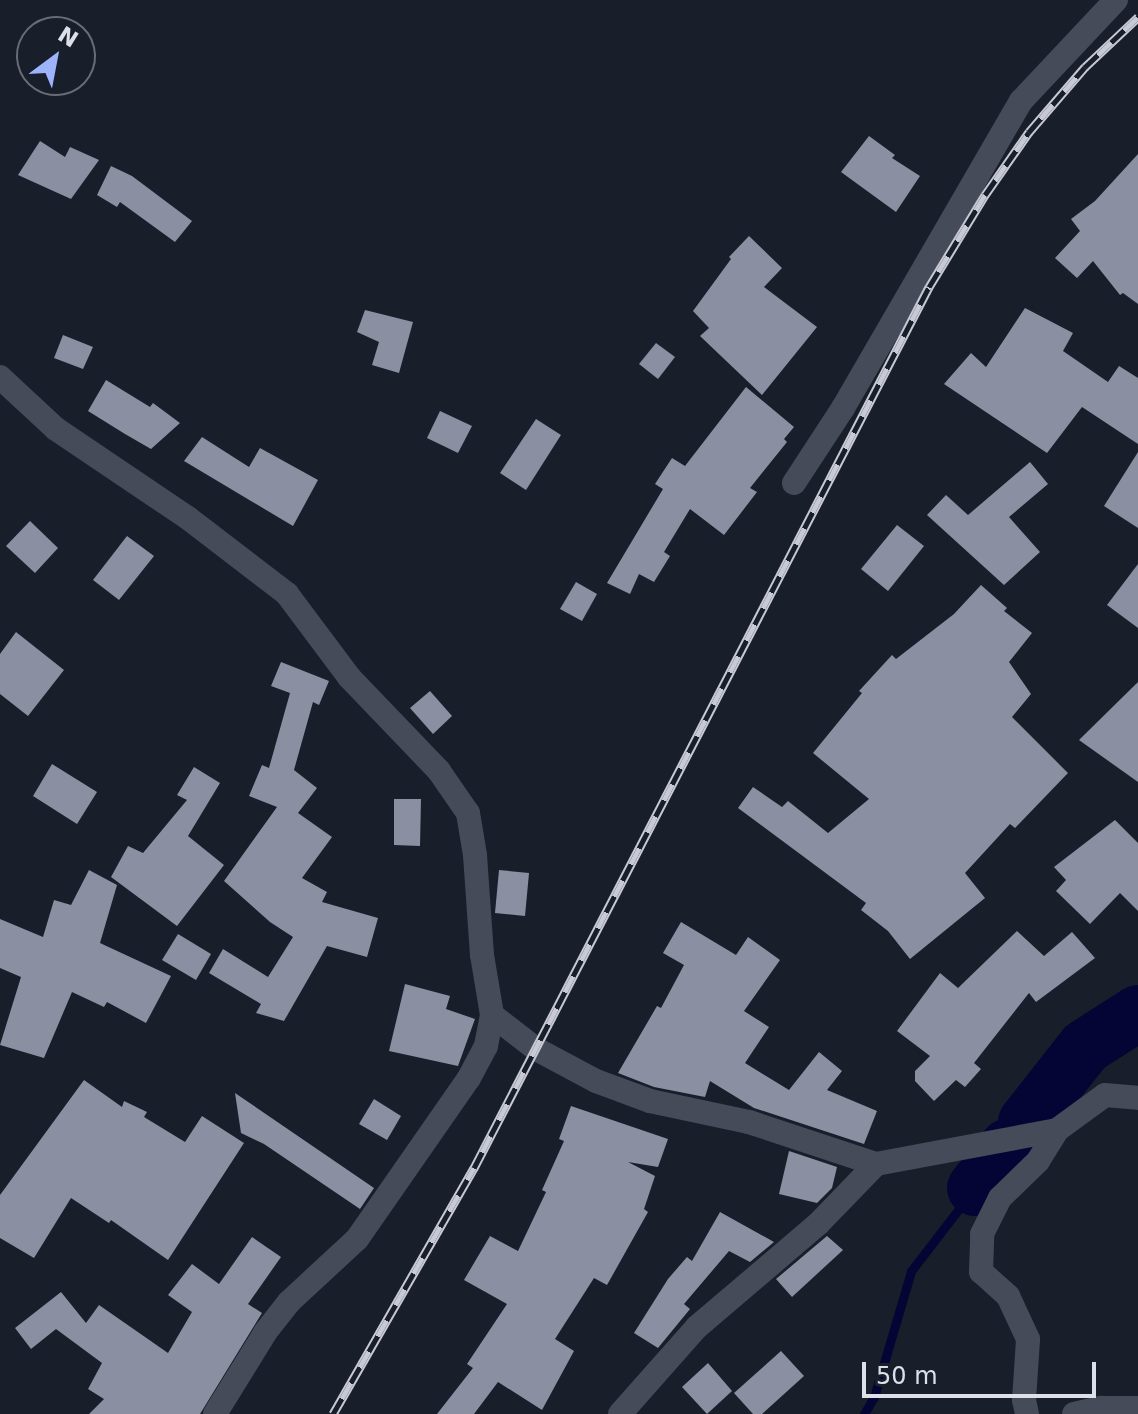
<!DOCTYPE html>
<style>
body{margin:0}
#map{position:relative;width:1138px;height:1414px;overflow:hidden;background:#191e2b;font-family:"DejaVu Sans",sans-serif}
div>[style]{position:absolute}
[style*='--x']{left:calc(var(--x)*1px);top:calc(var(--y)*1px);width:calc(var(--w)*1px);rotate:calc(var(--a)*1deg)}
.stream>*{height:9px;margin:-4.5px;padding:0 4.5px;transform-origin:4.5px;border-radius:4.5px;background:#040534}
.river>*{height:56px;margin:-28px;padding:0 28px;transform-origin:28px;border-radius:28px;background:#040534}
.building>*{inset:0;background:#8a90a1}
.minor>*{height:24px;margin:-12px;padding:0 12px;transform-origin:12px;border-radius:12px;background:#464b5a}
.rail>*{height:9px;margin-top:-4.5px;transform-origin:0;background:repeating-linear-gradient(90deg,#191e2b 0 18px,#c7cad4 0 36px);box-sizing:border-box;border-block:2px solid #c7cad4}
span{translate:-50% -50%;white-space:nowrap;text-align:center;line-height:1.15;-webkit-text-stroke:8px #191e2b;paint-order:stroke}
.north{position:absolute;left:16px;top:16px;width:80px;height:80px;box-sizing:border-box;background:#191e2b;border:2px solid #676c77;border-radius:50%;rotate:32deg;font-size:22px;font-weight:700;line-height:32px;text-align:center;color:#dde0e9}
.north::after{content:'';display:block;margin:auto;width:28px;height:36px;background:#9db4fd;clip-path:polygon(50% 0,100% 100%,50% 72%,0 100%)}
.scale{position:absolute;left:862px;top:1362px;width:234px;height:36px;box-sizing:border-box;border:4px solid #dde0e9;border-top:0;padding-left:10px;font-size:24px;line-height:28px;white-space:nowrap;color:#dde0e9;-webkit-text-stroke:6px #191e2b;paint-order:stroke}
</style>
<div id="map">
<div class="stream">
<div style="--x:864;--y:1414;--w:20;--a:-60"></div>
<div style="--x:874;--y:1397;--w:131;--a:-73.6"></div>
<div style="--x:911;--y:1271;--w:105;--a:-52.4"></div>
</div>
<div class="river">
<div style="--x:1026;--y:1122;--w:95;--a:-51.8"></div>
<div style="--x:1085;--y:1047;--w:63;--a:-32.7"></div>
<div style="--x:975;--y:1188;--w:53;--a:-51.8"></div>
</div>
<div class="building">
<div style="clip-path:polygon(869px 136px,895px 155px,892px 158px,920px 176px,896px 212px,841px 172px)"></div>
<div style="clip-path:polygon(40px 141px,65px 157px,70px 147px,99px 160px,71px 199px,18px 175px)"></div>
<div style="clip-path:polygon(1138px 154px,1138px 304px,1123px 293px,1120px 295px,1093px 261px,1077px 278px,1055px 258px,1080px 231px,1071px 219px,1095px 201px)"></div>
<div style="clip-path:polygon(111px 166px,132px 176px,192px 221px,175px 242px,120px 202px,117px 207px,97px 195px)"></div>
<div style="clip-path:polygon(749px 236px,782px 268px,764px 287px,817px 327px,762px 395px,700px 336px,709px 328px,693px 311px,731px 259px,729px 257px)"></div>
<div style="clip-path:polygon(1025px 308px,1073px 333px,1063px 351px,1108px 382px,1119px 366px,1138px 378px,1138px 444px,1082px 407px,1047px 453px,944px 384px,971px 353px,986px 367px)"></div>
<div style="clip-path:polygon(365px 310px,413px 322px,399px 373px,372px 365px,379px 342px,357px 332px)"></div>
<div style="clip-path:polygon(63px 335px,93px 347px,83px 369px,54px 358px)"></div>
<div style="clip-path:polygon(656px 343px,675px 357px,658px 379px,639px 364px)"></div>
<div style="clip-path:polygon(106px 380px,150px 407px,153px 403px,180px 423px,151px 449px,125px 434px,88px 411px)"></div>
<div style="clip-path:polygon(746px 387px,794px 427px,784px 439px,787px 442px,750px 488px,757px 492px,724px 535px,690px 509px,664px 552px,670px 556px,654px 582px,639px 574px,630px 594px,607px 583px,663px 489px,655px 484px,672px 458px,685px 466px)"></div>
<div style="clip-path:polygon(440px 411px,472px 426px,458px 453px,427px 438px)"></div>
<div style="clip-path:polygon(536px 419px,561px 435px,526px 490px,500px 473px)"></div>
<div style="clip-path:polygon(202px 437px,249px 467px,260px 448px,318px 480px,293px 526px,184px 461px)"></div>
<div style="clip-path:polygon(1138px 452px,1138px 528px,1104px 506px)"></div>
<div style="clip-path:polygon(1030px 462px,1048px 484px,1009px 517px,1040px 552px,1004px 585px,927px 515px,946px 495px,968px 515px)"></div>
<div style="clip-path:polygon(30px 521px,58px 548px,35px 573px,6px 546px)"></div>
<div style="clip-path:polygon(897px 525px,924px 546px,888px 591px,861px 569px)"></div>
<div style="clip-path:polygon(127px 536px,154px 556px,119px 600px,93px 580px)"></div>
<div style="clip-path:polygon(1138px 564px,1138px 628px,1107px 605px)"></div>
<div style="clip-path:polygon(576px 582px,597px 594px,582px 621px,560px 609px)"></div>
<div style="clip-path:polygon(981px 585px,1007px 608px,1004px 611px,1032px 633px,1009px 662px,1031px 694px,1012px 717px,1068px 773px,1015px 828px,1010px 824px,965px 873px,985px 898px,910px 959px,888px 931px,861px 910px,866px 903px,738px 808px,753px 787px,782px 807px,788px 801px,828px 833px,869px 799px,813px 753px,862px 693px,859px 691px,892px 655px,896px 659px,954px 614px)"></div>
<div style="clip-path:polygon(16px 632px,64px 670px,28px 716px,0 694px,0 654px)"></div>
<div style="clip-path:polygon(281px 662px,329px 681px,319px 705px,313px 702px,294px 770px,317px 788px,298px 813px,332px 837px,302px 878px,327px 892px,322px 902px,378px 918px,367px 957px,327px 946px,284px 1021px,256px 1013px,261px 1004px,209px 973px,223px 949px,268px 977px,293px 937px,270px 922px,224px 881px,277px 807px,249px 796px,262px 765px,269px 768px,290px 693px,271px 686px)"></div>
<div style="clip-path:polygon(1138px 682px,1138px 782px,1079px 740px)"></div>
<div style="clip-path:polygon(430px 691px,452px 716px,433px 734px,410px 708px)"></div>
<div style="clip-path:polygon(52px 764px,97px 792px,77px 824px,33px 796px)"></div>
<div style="clip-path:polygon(194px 767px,220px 783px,188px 836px,224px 865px,177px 926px,111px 877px,128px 846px,143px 853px,187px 800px,177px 795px)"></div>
<div style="clip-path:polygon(394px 799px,421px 799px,420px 846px,394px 845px)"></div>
<div style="clip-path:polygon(1115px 820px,1138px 843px,1138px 911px,1120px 893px,1090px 924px,1056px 891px,1066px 880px,1054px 867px)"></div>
<div style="clip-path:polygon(89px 870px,117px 885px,100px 943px,171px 976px,146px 1023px,107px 1002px,104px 1007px,72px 992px,44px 1058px,0 1045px,21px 977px,0 968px,0 919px,43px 937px,54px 900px,71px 905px)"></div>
<div style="clip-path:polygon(499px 870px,529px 873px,525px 916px,495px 913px)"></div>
<div style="clip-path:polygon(681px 922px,736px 955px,748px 937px,780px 960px,744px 1011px,769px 1027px,745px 1063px,789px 1090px,819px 1052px,842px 1071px,827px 1090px,877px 1111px,864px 1144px,754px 1108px,710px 1081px,705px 1097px,654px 1087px,618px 1073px,657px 1006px,661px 1008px,684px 965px,663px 953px)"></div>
<div style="clip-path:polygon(1017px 931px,1044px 956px,1072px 932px,1095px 958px,1036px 1002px,1029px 993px,974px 1063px,981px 1069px,965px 1087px,956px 1080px,934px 1101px,915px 1081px,915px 1071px,930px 1056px,897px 1031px,940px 973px,958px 988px)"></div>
<div style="clip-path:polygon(178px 934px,211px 954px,196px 980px,162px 960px)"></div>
<div style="clip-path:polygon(405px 984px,450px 996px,446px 1009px,475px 1019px,458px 1066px,389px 1051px)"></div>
<div style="clip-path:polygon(84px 1080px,122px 1107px,124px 1101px,147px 1112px,144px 1117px,185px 1142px,202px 1116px,244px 1143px,168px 1260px,111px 1220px,109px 1223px,71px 1198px,34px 1258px,0 1238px,0 1195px)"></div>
<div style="clip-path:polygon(235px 1093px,374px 1188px,360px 1209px,264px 1144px,241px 1133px)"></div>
<div style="clip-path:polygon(374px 1099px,401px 1116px,387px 1140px,359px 1124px)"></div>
<div style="clip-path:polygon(571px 1106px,668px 1139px,658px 1167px,628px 1162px,655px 1176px,644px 1209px,648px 1212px,607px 1285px,594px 1278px,555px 1339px,574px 1351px,542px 1410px,498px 1382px,474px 1414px,437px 1414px,473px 1368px,467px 1364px,507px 1304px,464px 1280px,490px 1236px,518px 1251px,546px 1192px,542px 1190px,564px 1141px,559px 1139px)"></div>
<div style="clip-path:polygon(789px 1151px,837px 1167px,832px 1188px,817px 1203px,779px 1194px)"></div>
<div style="clip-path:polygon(720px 1212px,774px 1242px,750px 1262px,729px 1251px,684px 1304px,690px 1309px,658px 1348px,634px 1333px,668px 1279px,687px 1257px,692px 1261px)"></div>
<div style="clip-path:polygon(827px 1236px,843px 1250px,792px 1297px,776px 1279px)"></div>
<div style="clip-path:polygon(252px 1237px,281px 1257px,248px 1304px,262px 1313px,200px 1414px,89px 1414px,104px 1399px,88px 1389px,102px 1363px,56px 1329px,31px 1349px,15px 1328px,61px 1292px,86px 1323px,99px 1305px,168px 1353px,192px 1312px,168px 1295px,192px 1264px,219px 1284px)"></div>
<div style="clip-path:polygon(781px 1351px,804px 1376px,762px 1414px,753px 1414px,734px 1393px)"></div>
<div style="clip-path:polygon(708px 1363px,732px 1391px,707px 1414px,682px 1387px)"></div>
</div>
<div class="minor">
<div style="--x:0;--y:377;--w:76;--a:42.9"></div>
<div style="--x:56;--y:429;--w:159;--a:34"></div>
<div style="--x:188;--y:518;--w:125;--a:37.5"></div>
<div style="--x:287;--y:594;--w:104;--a:53.2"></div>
<div style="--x:349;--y:677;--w:130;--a:46.2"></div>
<div style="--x:439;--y:771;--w:51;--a:55.4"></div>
<div style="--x:468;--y:813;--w:43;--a:80.5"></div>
<div style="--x:475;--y:855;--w:100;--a:86"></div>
<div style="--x:482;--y:955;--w:61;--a:80.5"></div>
<div style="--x:492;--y:1015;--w:32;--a:101"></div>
<div style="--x:486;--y:1046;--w:36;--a:118"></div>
<div style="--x:469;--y:1078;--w:196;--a:124.8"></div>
<div style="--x:357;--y:1239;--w:93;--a:137.2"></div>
<div style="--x:289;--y:1302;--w:39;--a:128"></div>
<div style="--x:265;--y:1333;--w:95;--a:121.7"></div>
<div style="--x:794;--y:483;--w:90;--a:-56.8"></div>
<div style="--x:843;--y:408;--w:355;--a:-59.9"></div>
<div style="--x:1021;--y:101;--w:139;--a:-46.8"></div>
<div style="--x:492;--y:1015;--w:56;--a:37.7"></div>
<div style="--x:536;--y:1049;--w:68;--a:28.1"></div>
<div style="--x:596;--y:1081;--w:58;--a:20.3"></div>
<div style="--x:650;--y:1101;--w:101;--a:12"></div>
<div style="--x:749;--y:1122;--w:134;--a:18.3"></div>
<div style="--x:620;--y:1414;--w:116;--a:-48.5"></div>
<div style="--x:697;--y:1327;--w:159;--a:-40.4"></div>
<div style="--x:818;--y:1224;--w:83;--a:-46"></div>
<div style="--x:876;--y:1164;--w:184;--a:-10.6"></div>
<div style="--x:1027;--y:1414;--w:14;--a:-102"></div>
<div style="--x:1024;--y:1400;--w:61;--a:-86.2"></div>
<div style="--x:1028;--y:1339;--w:47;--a:-114.9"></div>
<div style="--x:1008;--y:1296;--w:36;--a:-138"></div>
<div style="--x:981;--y:1272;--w:38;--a:-88"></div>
<div style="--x:982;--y:1234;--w:40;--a:-63.4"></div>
<div style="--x:1000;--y:1198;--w:53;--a:-44.2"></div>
<div style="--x:1038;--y:1161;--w:36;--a:-58"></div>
<div style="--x:1057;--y:1130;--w:59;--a:-36.1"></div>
<div style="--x:1105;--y:1095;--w:33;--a:5"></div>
<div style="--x:1074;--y:1414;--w:28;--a:-13"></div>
<div style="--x:1101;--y:1408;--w:37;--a:0"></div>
</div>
<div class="rail">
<div style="--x:333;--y:1414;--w:284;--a:-60.2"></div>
<div style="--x:474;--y:1168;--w:992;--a:-62.69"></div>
<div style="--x:929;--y:287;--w:108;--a:-58.7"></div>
<div style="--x:985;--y:195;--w:77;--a:-55.1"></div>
<div style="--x:1029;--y:132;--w:86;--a:-49.3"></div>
<div style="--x:1085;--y:67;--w:73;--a:-43.3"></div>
</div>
<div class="north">N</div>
<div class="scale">50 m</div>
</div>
